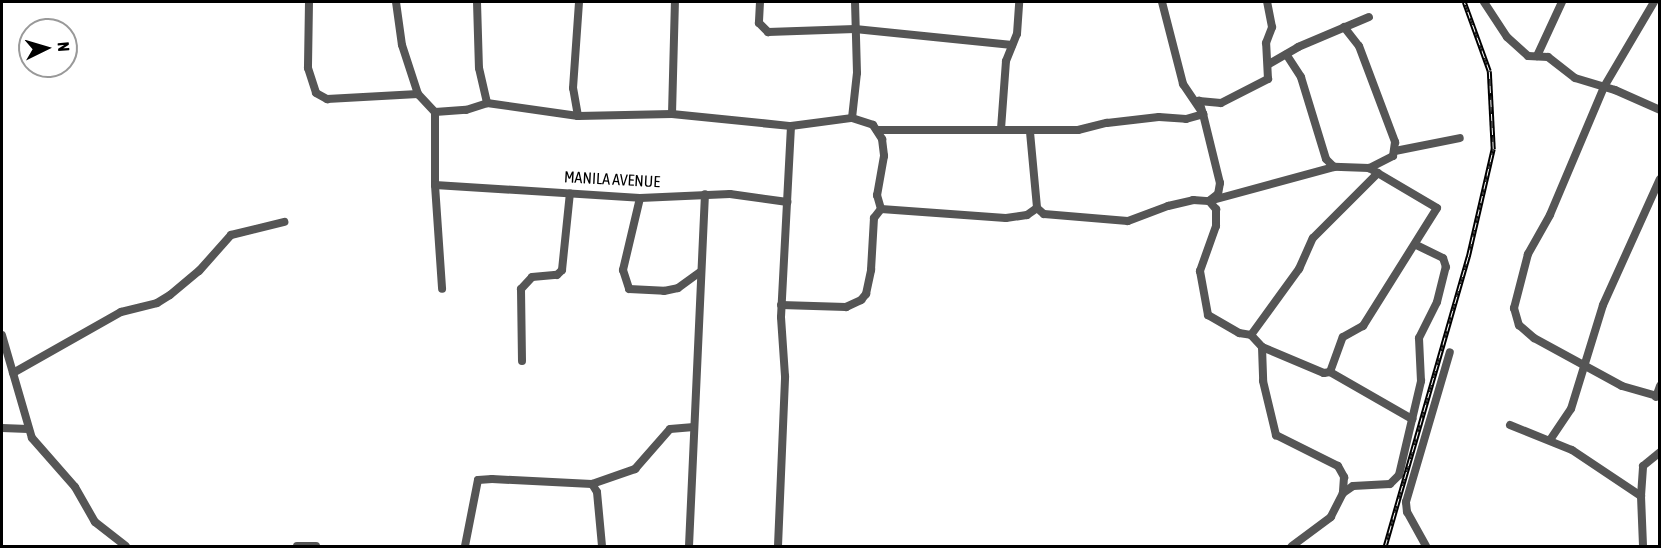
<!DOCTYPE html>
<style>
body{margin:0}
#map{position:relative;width:1661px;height:548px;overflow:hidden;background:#fff;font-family:"Asap Condensed",sans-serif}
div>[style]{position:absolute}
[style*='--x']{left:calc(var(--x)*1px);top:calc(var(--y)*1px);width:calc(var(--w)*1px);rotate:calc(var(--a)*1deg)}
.street>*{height:8px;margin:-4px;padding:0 4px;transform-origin:4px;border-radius:4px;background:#555}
.rail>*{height:4.5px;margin-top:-2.25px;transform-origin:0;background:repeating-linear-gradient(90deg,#fff 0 7px,#000 0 14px);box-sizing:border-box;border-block:2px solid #000}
span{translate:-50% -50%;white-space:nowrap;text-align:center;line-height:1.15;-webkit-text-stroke:4.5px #fff;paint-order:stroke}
.street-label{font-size:16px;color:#000}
.frame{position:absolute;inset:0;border:3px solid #000;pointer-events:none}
.north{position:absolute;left:18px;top:18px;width:60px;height:60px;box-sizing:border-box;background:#fff;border:2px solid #999;border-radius:50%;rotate:85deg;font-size:16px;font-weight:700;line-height:24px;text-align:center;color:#000}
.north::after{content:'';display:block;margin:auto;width:21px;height:27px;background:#000;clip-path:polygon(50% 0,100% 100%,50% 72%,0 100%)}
</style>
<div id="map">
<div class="street">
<div style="--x:309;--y:2;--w:66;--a:90.9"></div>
<div style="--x:308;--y:68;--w:26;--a:72"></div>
<div style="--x:316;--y:93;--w:13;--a:29"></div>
<div style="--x:327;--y:99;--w:91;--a:-3.1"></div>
<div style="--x:418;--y:94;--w:25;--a:47"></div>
<div style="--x:435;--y:112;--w:73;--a:90"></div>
<div style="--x:435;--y:185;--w:104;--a:86.1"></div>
<div style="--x:396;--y:2;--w:43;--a:82.1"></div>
<div style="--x:402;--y:45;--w:52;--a:71.9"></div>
<div style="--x:477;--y:2;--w:66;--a:88.3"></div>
<div style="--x:479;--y:68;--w:36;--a:77"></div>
<div style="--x:760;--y:2;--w:21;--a:93"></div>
<div style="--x:759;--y:23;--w:13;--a:45"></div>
<div style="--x:768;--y:32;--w:87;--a:-2"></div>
<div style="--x:855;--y:29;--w:158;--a:5.8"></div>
<div style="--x:1162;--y:2;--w:85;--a:75.6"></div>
<div style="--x:1183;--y:84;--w:36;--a:56"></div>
<div style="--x:1203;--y:114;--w:71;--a:76.2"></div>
<div style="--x:1220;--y:183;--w:11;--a:100"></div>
<div style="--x:1218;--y:194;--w:11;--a:142"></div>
<div style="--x:1209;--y:201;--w:130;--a:-15.2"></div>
<div style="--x:1484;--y:2;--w:42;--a:56.7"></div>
<div style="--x:1507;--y:37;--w:28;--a:42"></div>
<div style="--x:1528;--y:56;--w:20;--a:3"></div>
<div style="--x:1548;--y:57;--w:34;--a:38"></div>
<div style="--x:1575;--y:78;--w:42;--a:16.7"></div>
<div style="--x:1615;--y:90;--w:49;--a:24"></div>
<div style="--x:1654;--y:2;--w:99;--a:120.5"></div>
<div style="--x:1604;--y:87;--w:139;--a:112.9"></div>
<div style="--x:1550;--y:215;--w:45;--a:119.4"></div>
<div style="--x:1528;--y:254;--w:56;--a:104.5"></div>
<div style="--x:1514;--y:308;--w:18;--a:74"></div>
<div style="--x:1519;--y:325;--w:20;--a:41"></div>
<div style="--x:1534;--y:338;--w:100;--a:28.6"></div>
<div style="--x:1622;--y:386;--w:40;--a:16"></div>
<div style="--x:1344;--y:27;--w:24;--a:52"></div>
<div style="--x:1359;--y:46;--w:103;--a:69.4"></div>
<div style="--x:1395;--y:142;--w:14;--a:98"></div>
<div style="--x:1393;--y:156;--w:27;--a:153"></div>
<div style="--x:1537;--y:56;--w:60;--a:-65.2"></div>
<div style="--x:1269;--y:64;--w:34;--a:-30"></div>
<div style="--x:1298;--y:47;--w:77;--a:-22.9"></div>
<div style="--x:435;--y:112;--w:31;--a:-4"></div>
<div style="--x:466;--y:110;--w:22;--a:-18"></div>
<div style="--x:487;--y:103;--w:92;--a:8.1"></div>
<div style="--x:578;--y:116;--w:94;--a:-1.2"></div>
<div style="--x:672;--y:114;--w:120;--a:5.8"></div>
<div style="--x:791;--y:126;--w:62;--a:-7.5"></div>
<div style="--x:852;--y:118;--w:22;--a:18"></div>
<div style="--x:873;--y:125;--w:17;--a:57"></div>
<div style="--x:882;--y:139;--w:17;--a:83"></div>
<div style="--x:884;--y:156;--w:40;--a:100"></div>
<div style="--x:877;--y:195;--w:15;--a:74"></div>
<div style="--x:881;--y:209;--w:125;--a:4.1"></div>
<div style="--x:1006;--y:218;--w:21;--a:-8"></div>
<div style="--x:1027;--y:215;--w:12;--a:-35"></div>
<div style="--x:672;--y:114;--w:112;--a:-88.5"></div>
<div style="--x:578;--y:116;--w:28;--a:-100"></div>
<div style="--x:573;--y:88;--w:86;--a:-86"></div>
<div style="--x:852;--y:118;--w:45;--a:-83.7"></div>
<div style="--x:857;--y:73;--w:71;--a:-91.6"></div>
<div style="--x:1001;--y:129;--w:68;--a:-85.8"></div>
<div style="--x:1006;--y:61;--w:29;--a:-68"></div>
<div style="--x:1017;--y:34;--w:32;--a:-86"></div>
<div style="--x:877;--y:130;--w:201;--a:0"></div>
<div style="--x:1078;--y:130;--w:30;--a:-14"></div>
<div style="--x:1107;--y:123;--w:52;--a:-6.6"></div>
<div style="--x:1159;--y:117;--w:27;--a:4"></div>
<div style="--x:1186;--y:119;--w:18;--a:-16"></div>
<div style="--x:1203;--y:114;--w:14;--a:-107"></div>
<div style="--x:1199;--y:101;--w:22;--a:5"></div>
<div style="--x:1221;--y:103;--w:53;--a:-27.1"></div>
<div style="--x:1268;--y:79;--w:36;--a:-93"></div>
<div style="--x:1266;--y:43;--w:17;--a:-69"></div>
<div style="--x:1272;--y:27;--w:25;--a:-101"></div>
<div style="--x:1030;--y:132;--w:76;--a:84.7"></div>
<div style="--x:1037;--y:208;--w:9;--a:41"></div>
<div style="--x:1044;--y:214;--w:84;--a:4.8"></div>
<div style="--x:1128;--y:221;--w:43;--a:-20.6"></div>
<div style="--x:1168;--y:206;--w:26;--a:-13"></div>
<div style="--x:1193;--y:200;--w:16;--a:4"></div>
<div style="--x:1209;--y:201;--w:11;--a:49"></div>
<div style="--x:1216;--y:209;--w:17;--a:90"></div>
<div style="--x:1216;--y:226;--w:48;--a:109.6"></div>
<div style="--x:1200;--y:271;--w:45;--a:79.7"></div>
<div style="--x:1208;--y:315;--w:36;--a:30"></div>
<div style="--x:1239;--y:333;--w:12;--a:9"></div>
<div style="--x:1251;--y:335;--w:16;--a:47"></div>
<div style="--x:1262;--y:347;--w:67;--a:22.8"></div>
<div style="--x:1324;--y:373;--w:6;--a:-9"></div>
<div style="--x:1330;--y:372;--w:37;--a:-70"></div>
<div style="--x:1343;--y:337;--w:23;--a:-29"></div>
<div style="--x:1363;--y:326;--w:139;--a:-57.9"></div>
<div style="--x:1437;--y:208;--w:79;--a:-149.5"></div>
<div style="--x:1369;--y:168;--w:35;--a:-178"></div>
<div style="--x:1334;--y:167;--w:11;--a:-135"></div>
<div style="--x:1326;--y:159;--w:86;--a:-107"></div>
<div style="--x:1301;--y:77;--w:27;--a:-123"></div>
<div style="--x:1395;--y:151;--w:66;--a:-11.3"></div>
<div style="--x:435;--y:185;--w:205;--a:3.6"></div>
<div style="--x:640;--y:198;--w:90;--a:-2.5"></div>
<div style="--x:730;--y:194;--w:58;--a:8"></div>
<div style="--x:640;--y:198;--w:74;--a:103.3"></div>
<div style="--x:623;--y:270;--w:20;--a:72"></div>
<div style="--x:629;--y:289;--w:35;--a:3"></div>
<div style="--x:664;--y:291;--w:14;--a:-12"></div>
<div style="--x:678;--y:288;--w:27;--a:-36"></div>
<div style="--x:781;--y:305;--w:65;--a:1.8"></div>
<div style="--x:846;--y:307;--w:17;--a:-25"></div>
<div style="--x:861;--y:300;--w:8;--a:-50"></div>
<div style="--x:866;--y:294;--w:25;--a:-78"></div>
<div style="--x:871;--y:270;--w:52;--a:-86.7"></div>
<div style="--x:874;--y:218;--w:11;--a:-52"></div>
<div style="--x:2;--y:335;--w:107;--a:73.8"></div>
<div style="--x:32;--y:438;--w:65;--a:48.7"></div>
<div style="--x:75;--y:487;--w:40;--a:60.3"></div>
<div style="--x:95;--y:522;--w:39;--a:38"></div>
<div style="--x:1251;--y:335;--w:82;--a:-54"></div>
<div style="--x:1299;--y:269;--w:34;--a:-66"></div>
<div style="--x:1313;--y:238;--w:92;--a:-45"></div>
<div style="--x:1262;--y:347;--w:34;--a:88"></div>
<div style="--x:1263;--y:381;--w:56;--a:76.5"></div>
<div style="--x:1276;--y:435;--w:69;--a:26.6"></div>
<div style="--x:1338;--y:466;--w:13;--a:61"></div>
<div style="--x:1344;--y:477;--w:16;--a:94"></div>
<div style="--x:1343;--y:493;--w:27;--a:117"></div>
<div style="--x:1331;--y:517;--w:49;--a:143.4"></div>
<div style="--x:522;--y:361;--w:72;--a:-90.8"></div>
<div style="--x:521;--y:289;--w:16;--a:-47"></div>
<div style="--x:532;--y:277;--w:25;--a:-5"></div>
<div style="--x:557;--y:275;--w:7;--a:-45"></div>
<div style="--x:562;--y:270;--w:77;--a:-84.1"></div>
<div style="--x:1330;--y:372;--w:95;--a:29.8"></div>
<div style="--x:13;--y:373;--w:124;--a:-29.5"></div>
<div style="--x:121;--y:312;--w:37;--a:-14"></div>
<div style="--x:157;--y:303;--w:15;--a:-32"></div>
<div style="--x:170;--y:295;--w:38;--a:-40"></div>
<div style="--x:199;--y:271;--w:48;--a:-48.4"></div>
<div style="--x:231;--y:235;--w:55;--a:-13.8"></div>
<div style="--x:1656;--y:397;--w:12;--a:-70"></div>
<div style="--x:1510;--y:425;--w:67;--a:22"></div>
<div style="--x:1572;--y:450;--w:83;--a:33.7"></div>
<div style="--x:1641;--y:496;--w:50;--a:87.7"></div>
<div style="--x:2;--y:428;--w:26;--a:2"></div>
<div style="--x:1550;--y:440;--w:37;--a:-56"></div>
<div style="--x:1571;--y:409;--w:109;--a:-72.9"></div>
<div style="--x:1603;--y:305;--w:138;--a:-65.7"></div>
<div style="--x:592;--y:484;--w:46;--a:-19.2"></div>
<div style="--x:635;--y:469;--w:53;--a:-48.8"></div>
<div style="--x:670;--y:429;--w:24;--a:-5"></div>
<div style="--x:1343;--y:493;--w:12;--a:-35"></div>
<div style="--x:1353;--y:486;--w:37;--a:-3"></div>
<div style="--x:1390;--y:484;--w:13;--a:-45"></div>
<div style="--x:1399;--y:475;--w:97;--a:-76.8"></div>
<div style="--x:1421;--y:381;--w:43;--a:-92.7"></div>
<div style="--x:1419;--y:338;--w:40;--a:-63.4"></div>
<div style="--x:1437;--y:302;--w:36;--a:-76"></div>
<div style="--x:1446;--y:267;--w:9;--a:-108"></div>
<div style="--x:1443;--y:258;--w:30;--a:-154"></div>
<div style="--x:1641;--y:496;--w:30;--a:-86"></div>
<div style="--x:1643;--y:466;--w:22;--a:-39"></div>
<div style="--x:297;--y:546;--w:19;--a:0"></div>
<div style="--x:465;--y:546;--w:67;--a:-78.9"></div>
<div style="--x:478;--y:480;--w:14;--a:-4"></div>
<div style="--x:492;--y:479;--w:100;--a:2.9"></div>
<div style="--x:592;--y:484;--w:9;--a:58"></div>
<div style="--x:597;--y:492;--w:54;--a:84.7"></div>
<div style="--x:689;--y:546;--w:352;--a:-87.4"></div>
<div style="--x:778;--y:546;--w:170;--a:-87.6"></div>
<div style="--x:785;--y:376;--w:59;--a:-93.9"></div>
<div style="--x:781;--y:317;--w:191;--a:-87"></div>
<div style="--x:1426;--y:546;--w:39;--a:-119"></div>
<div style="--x:1407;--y:512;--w:10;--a:-96"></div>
<div style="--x:1406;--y:502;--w:156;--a:-73.7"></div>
</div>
<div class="rail">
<div style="--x:1385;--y:546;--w:301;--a:-74"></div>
<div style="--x:1468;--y:257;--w:111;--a:-77"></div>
<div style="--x:1493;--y:149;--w:78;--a:-92.9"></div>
<div style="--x:1489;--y:71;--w:73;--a:-109.9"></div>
</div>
<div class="street-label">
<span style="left:612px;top:179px;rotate:3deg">MANILA AVENUE</span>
</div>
<div class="frame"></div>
<div class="north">N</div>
</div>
